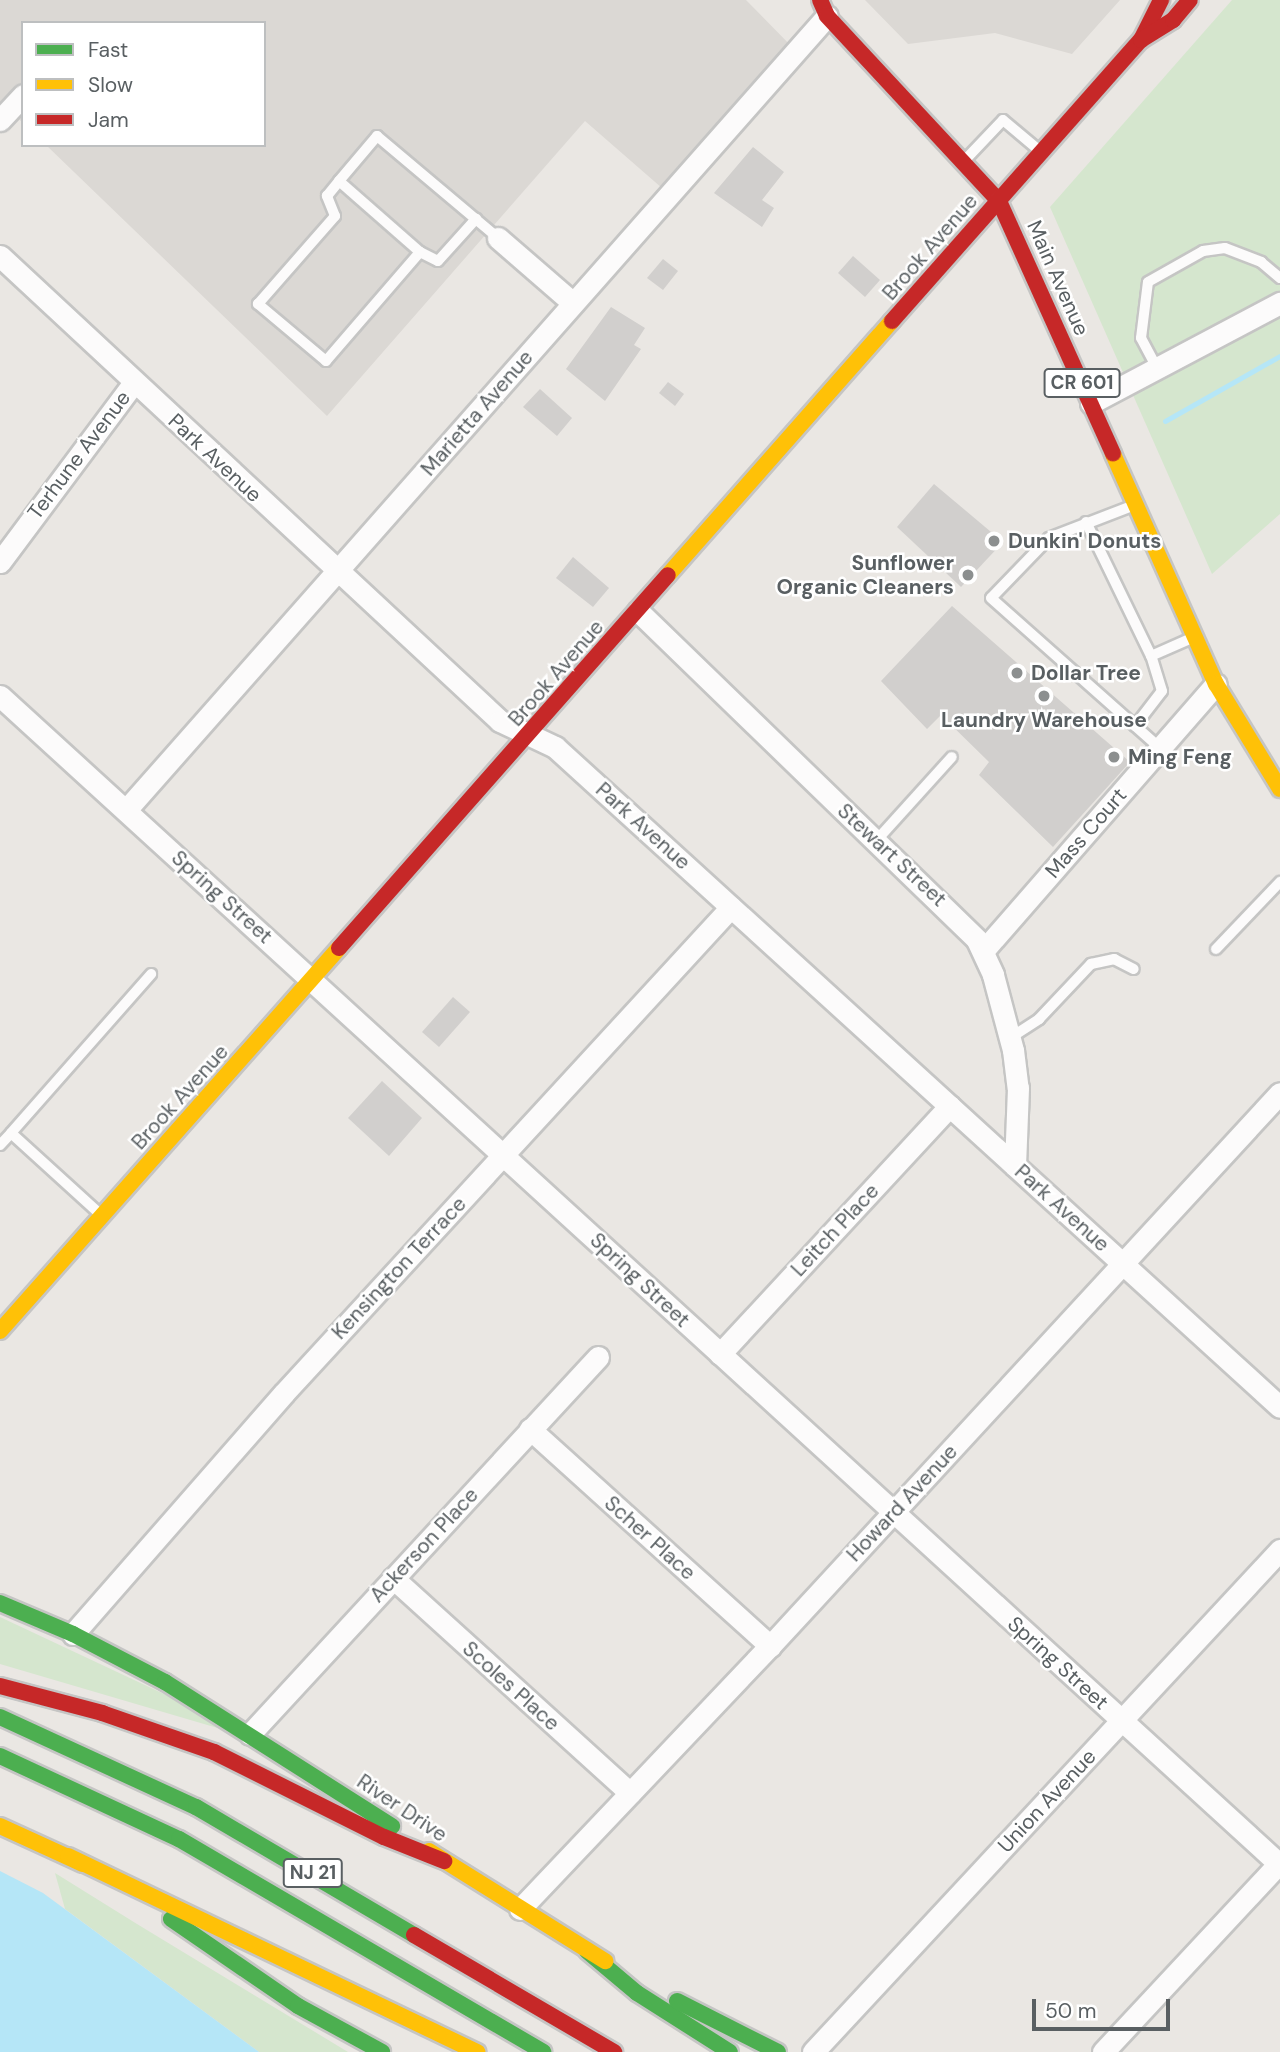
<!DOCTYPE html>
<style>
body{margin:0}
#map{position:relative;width:1280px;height:2052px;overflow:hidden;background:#eae7e3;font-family:"DM Sans",sans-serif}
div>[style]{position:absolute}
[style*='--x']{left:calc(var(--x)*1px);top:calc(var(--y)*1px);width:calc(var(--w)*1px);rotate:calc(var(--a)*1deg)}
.industrial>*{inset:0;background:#dbd8d4}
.green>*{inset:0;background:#d5e6ce}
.water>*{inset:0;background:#b5e6f7}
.stream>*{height:5px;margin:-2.5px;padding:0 2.5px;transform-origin:2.5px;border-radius:2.5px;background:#b5e6f7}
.building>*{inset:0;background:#d1cfcd}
.roads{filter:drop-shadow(2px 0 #c5c5c4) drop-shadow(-2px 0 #c5c5c4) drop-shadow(0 2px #c5c5c4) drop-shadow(0 -2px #c5c5c4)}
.lane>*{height:10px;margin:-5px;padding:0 5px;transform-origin:5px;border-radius:5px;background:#fcfbfb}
.street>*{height:21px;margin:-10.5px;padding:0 10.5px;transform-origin:10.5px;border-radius:10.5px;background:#fcfbfb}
.fast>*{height:16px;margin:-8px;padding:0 8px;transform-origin:8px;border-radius:8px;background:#4caf50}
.slow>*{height:16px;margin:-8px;padding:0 8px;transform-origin:8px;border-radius:8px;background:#ffc107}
.jam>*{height:16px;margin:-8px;padding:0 8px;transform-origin:8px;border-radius:8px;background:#c62828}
.dots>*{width:19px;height:19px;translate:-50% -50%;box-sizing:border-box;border:4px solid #fff;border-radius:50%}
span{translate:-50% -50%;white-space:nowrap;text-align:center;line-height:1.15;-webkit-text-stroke:5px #fff;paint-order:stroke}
.shield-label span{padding:2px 5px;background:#fff;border:2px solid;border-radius:5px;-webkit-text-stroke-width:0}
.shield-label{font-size:19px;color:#595f62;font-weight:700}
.street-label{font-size:21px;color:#595f62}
.poi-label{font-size:21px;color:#595f62;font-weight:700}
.left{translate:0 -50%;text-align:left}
.right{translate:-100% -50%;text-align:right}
.legend{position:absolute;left:21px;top:21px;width:245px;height:126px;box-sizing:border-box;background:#fff;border:2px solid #bdbfc0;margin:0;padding:9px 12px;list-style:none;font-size:21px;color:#595f62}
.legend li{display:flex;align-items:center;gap:14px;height:35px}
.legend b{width:35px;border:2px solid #bdbfc0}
.scale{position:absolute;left:1032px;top:1999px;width:138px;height:32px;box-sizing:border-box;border:4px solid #595f62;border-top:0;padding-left:9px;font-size:21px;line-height:24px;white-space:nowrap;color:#595f62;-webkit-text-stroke:5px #fff;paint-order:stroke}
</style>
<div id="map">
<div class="industrial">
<div style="clip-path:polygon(0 0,746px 0,798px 53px,670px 195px,585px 121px,327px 416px,46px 145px,264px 145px,264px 23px,23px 23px,23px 123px,10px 111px,0 123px)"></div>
<div style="clip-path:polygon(865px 0,1120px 0,1072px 54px,995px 33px,908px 44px)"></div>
</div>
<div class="green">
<div style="clip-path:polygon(1232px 0,1280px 0,1280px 514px,1212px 574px,1050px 207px)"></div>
<div style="clip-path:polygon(0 1617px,181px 1702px,221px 1729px,0 1664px)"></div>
<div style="clip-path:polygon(55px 1873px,137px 1924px,348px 2052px,259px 2052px,65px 1909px)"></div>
</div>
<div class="water">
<div style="clip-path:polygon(0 1871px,43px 1893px,259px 2052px,0 2052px)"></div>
</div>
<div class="stream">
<div style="--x:1165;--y:421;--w:132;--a:-29.5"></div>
</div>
<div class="building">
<div style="clip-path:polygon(753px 147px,784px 172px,762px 200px,774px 208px,762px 227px,714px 193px)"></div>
<div style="clip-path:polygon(853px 256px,880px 280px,865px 297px,838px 273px)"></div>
<div style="clip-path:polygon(663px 259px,678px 271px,663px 290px,647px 278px)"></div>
<div style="clip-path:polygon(611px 307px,645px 328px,634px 345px,641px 349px,605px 401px,566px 369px)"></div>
<div style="clip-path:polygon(668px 382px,684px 394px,675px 406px,659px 393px)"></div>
<div style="clip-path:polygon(540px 389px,572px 418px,557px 436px,523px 407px)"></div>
<div style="clip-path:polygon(934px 484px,1003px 542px,961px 587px,897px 527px)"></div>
<div style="clip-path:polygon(573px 557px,609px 588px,593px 607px,556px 578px)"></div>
<div style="clip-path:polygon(952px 606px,1130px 762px,1053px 847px,979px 775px,989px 762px,941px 715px,927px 729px,881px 681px)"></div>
<div style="clip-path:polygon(453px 997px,470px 1012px,439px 1047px,422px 1032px)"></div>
<div style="clip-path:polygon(382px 1081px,422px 1118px,389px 1156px,348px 1118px)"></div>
</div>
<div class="roads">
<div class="lane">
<div style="--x:965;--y:160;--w:55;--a:-46.5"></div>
<div style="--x:1003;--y:120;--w:48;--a:40"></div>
<div style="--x:339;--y:181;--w:108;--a:41.2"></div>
<div style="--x:420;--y:252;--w:144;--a:130.8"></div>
<div style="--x:326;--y:361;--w:89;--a:-140"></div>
<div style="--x:258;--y:304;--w:117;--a:-48.8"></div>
<div style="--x:335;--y:216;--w:22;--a:-112"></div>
<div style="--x:327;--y:196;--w:19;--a:-51"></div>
<div style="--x:339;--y:181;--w:59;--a:-49.8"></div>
<div style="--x:377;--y:136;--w:158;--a:40.1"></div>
<div style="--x:420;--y:252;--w:20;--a:27"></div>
<div style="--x:438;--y:261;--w:57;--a:-47.9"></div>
<div style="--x:1157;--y:368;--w:34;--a:-118"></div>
<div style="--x:1141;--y:338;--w:56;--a:-82.9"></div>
<div style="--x:1148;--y:282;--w:63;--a:-29.4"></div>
<div style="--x:1203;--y:251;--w:22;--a:-8"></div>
<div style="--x:1225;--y:248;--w:39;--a:21"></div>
<div style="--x:1261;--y:262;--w:25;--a:40"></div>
<div style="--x:1132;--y:506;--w:89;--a:158.9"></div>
<div style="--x:1049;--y:538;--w:83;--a:134"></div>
<div style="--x:991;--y:598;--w:226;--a:41.6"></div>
<div style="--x:1086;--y:522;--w:149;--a:64.1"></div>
<div style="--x:1151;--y:656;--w:45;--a:-23.7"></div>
<div style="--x:1135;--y:726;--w:44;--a:-52.4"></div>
<div style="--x:1162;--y:691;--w:37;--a:-107"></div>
<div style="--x:876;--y:841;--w:113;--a:-47.9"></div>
<div style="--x:1216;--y:949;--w:93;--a:-46.3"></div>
<div style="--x:1010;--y:1038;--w:35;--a:-33"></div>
<div style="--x:1039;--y:1019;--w:76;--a:-46.6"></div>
<div style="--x:1091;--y:964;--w:24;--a:-12"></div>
<div style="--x:1114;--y:959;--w:22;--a:27"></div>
<div style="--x:0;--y:1145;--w:16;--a:-47"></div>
<div style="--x:100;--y:1214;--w:120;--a:-137.7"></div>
<div style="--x:11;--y:1133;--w:212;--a:-48.6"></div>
</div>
<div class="street">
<div style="--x:0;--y:120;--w:34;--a:-47"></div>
<div style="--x:498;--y:238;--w:99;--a:40.9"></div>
<div style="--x:0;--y:256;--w:683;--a:42.92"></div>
<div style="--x:500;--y:721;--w:61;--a:25.3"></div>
<div style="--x:555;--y:747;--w:980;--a:42.31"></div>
<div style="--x:1091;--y:403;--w:214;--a:-27.9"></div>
<div style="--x:0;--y:562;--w:224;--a:-53.3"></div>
<div style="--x:638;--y:611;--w:472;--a:44.1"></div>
<div style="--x:977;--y:940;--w:38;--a:65"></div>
<div style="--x:993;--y:975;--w:78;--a:75.1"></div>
<div style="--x:1013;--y:1050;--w:38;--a:83"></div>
<div style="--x:1018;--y:1088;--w:78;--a:92.2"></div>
<div style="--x:0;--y:696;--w:1733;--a:42.4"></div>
<div style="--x:126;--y:810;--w:1059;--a:-48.56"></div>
<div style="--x:983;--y:951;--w:354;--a:-48.9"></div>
<div style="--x:720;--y:1354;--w:338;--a:-47.2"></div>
<div style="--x:530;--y:1429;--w:324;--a:42.1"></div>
<div style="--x:393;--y:1578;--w:320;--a:42.2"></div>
<div style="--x:73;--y:1634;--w:320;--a:-48.8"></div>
<div style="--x:284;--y:1393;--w:660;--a:-47.39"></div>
<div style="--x:250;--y:1734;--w:513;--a:-47.29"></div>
<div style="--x:520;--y:1909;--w:363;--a:-46.5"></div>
<div style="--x:770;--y:1646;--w:752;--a:-47.32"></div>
<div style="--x:813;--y:2052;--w:686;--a:-47.07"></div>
<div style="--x:1103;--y:2052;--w:260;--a:-47"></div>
</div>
<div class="fast">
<div style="--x:0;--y:1603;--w:79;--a:23"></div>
<div style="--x:73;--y:1634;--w:104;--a:27.6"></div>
<div style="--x:165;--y:1682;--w:269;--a:32.4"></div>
<div style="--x:0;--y:1717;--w:216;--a:24.7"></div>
<div style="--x:196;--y:1807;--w:253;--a:30.4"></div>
<div style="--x:0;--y:1756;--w:197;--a:24.9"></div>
<div style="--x:179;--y:1839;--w:422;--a:30.3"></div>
<div style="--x:171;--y:1919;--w:154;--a:34.4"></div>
<div style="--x:298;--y:2006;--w:96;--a:28.7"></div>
<div style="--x:587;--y:1951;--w:65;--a:40"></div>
<div style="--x:637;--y:1993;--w:110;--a:32.4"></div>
<div style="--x:677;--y:2001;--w:113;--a:26.8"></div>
</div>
<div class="slow">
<div style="--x:1113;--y:454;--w:252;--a:65.9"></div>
<div style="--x:1216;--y:684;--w:123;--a:58.6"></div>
<div style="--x:668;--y:575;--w:339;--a:-48.6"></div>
<div style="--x:0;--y:1331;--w:511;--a:-48.49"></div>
<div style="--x:0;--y:1826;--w:91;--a:24.6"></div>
<div style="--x:429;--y:1851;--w:208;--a:32"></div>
<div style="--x:68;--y:1856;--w:454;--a:25.6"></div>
</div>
<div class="jam">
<div style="--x:820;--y:0;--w:17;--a:66"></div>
<div style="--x:827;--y:16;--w:253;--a:47.1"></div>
<div style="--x:999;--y:201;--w:277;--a:65.7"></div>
<div style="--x:1141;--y:40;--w:45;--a:-63.4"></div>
<div style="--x:892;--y:321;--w:375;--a:-48.5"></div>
<div style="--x:1141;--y:40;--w:38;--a:-32"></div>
<div style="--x:1173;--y:20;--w:26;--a:-50"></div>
<div style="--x:339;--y:948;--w:497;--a:-48.6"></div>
<div style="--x:0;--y:1686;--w:106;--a:14.8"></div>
<div style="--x:102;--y:1713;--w:119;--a:19.2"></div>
<div style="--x:214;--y:1752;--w:190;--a:26.6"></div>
<div style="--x:384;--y:1837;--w:65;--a:21.8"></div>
<div style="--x:414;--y:1935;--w:232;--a:30.3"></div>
</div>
</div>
<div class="dots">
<div style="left:994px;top:541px;background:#8c8f8f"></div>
<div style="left:968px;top:575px;background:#8c8f8f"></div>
<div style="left:1017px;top:673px;background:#8c8f8f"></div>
<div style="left:1044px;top:696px;background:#8c8f8f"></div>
<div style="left:1114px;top:757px;background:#8c8f8f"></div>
</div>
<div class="shield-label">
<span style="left:1082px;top:383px">CR 601</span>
<span style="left:313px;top:1873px">NJ 21</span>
</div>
<div class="street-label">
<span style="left:930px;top:247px;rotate:-49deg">Brook Avenue</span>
<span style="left:1058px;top:278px;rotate:66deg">Main Avenue</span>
<span style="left:477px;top:413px;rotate:-49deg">Marietta Avenue</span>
<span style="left:79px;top:455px;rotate:-53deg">Terhune Avenue</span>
<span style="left:215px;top:458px;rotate:43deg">Park Avenue</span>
<span style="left:556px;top:673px;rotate:-49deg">Brook Avenue</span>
<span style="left:643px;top:826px;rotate:42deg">Park Avenue</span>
<span style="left:1086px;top:833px;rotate:-49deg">Mass Court</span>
<span style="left:892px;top:855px;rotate:43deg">Stewart Street</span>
<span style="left:222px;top:897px;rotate:42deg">Spring Street</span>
<span style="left:180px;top:1097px;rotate:-48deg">Brook Avenue</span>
<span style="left:1062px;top:1208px;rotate:42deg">Park Avenue</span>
<span style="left:835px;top:1230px;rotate:-47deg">Leitch Place</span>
<span style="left:399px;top:1268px;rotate:-47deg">Kensington Terrace</span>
<span style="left:640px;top:1280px;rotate:43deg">Spring Street</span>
<span style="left:902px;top:1503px;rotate:-47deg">Howard Avenue</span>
<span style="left:650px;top:1538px;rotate:42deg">Scher Place</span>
<span style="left:424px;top:1545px;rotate:-47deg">Ackerson Place</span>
<span style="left:1058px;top:1663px;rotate:42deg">Spring Street</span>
<span style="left:511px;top:1686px;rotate:42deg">Scoles Place</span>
<span style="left:1047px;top:1801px;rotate:-47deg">Union Avenue</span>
<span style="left:402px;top:1808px;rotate:34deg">River Drive</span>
</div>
<div class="poi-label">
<span class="left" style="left:1008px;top:541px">Dunkin' Donuts</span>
<span class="right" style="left:954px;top:575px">Sunflower<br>Organic Cleaners</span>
<span class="left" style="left:1031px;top:673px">Dollar Tree</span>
<span style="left:1044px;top:720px">Laundry Warehouse</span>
<span class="left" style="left:1128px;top:757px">Ming Feng</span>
</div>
<ul class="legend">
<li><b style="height:9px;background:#4caf50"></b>Fast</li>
<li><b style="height:9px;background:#ffc107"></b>Slow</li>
<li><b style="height:9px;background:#c62828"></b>Jam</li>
</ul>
<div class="scale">50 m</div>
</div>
